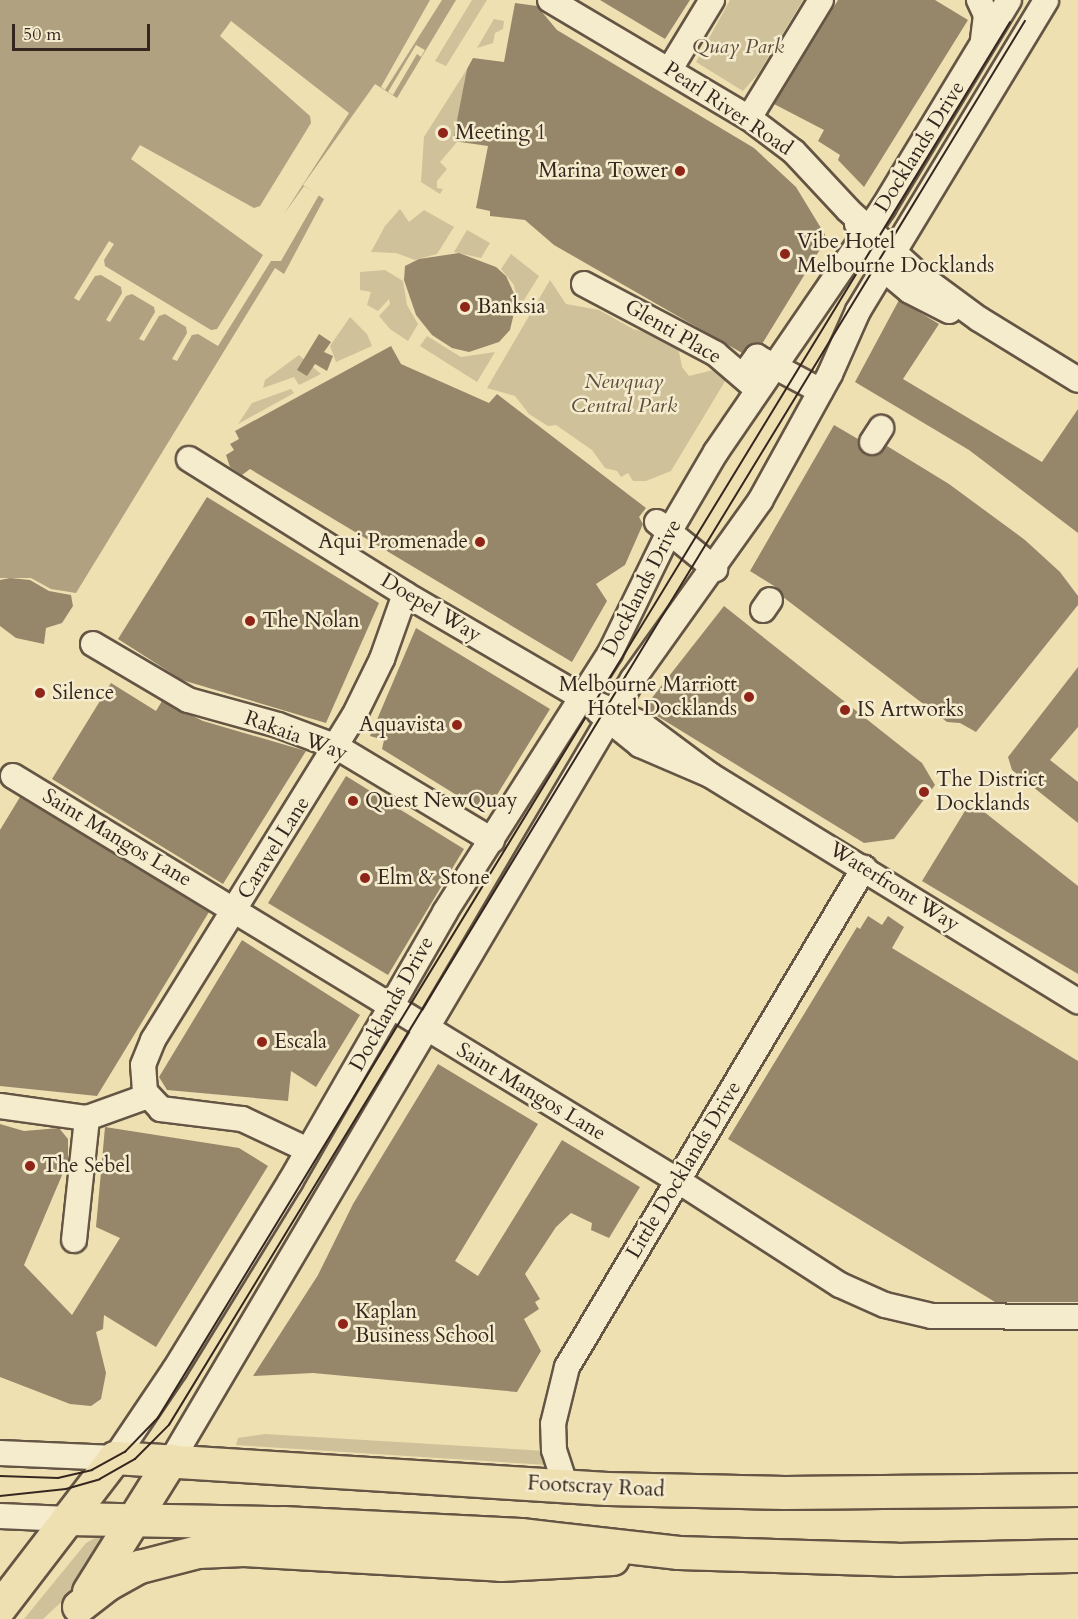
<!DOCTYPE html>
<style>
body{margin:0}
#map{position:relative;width:1078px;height:1619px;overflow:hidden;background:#efe0b2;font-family:Cardo,serif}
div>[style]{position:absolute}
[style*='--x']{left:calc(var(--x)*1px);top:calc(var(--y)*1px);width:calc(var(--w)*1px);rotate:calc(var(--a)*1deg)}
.green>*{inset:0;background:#cfc199}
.water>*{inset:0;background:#b0a180}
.pier>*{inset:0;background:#efe0b2}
.building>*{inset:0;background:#96876b}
.roads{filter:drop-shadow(2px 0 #645544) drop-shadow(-2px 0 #645544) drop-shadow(0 2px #645544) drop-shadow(0 -2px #645544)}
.minor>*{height:24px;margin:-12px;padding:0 12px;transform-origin:12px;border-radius:12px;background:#f5ebcd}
.major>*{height:32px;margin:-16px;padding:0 16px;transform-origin:16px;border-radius:16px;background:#efe0b2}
.tram>*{height:1.5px;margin:-0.75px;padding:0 0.75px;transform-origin:0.75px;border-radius:0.75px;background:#35271f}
.dots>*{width:16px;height:16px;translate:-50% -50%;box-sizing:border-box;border:3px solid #f5ebcd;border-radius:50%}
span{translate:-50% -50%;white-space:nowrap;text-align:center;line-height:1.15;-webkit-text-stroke:5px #f5ebcd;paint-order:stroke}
.park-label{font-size:21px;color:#5c4e3e;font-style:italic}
.street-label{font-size:21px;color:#35271f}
.poi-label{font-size:21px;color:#35271f}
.left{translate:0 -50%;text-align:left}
.right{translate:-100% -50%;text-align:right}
.scale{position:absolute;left:12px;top:24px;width:138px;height:27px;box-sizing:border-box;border:3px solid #35271f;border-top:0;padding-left:8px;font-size:18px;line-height:21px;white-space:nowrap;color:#35271f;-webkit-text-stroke:4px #f5ebcd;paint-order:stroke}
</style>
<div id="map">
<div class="green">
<div style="clip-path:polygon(472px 0,487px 0,446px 66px,435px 61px)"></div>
<div style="clip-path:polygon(730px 0,803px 0,758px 74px,743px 91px,696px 62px)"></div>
<div style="clip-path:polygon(494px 19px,504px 21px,503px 29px,495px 33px,493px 43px,477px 48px)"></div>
<div style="clip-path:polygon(467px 69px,454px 141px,457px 142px,440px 162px,447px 169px,437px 181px,437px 188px,443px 189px,440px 194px,421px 182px,424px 137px)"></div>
<div style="clip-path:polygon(400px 209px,409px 222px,424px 210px,454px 227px,437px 254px,415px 260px,396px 253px,371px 252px,385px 226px)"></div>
<div style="clip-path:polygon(467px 230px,490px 243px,481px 258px,454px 252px)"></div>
<div style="clip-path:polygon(511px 254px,539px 276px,519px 308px,514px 285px,501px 269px)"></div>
<div style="clip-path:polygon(385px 270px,403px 281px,407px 305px,418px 324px,408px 341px,390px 329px,379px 316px,390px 304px,389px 299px,378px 311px,367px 305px,371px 292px,360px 290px,360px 272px)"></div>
<div style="clip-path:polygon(550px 280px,566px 304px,599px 310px,633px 329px,657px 335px,678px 347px,682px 367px,689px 376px,713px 370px,727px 378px,671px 471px,646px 481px,633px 481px,628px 473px,621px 477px,617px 471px,605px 468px,592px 450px,556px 425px,548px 426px,529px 414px,515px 396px,487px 388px)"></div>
<div style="clip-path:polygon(350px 317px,367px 334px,372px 346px,336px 362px,330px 346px)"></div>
<div style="clip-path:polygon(427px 336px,461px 357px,495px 352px,477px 382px,420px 346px)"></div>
<div style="clip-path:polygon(299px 355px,321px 374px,299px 385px,294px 377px,263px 388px,265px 380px)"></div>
<div style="clip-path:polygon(291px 389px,294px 393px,238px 424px,252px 403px)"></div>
<div style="clip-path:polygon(265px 1434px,546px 1451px,548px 1465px,236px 1445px,238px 1438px)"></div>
<div style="clip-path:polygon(102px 1534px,104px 1550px,85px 1580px,43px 1619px,24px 1619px,86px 1543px)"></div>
</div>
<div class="water">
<div style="clip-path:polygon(0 0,456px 0,397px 98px,375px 84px,303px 185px,324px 199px,284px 274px,275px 268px,76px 593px,51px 589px,31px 578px,0 578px)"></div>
</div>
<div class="pier">
<div style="clip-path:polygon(430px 0,442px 0,385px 90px,381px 87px)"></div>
<div style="clip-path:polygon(231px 21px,349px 113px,284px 214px,304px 186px,319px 195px,281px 261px,271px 261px,218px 346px,198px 334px,192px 335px,177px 361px,172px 359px,187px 333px,186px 327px,165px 314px,159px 316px,144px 341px,139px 339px,155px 312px,154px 307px,132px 294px,126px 296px,110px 322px,106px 320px,122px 293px,121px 287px,101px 275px,95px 276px,79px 301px,74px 298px,109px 241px,114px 244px,104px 260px,105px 266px,211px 330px,217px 329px,263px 255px,131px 159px,140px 145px,254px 208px,260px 206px,311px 123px,310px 116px,220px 36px)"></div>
<div style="clip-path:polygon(416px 45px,425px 50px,421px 57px,417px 54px,393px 95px,388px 92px)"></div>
</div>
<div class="building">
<div style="clip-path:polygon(600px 0,690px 0,665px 39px)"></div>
<div style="clip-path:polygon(838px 0,935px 0,968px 20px,864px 187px,838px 160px,840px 155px,818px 141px,824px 130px,774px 104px)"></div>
<div style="clip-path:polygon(515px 3px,537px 6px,557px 30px,754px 148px,796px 187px,827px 238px,762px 344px,751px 344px,742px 353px,554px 245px,525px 220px,490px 216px,490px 211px,476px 208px,488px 146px,453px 141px,467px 69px,473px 58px,504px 62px)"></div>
<div style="clip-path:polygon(459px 253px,496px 267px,506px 276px,517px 300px,510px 330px,499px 342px,469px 352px,452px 348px,432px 335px,416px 315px,404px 280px,405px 266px,419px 259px)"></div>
<div style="clip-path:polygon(899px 300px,939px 324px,903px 379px,1042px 462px,1078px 409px,1078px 533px,969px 450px,855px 382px)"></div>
<div style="clip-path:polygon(319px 334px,331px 342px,324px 352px,333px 356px,327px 371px,315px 364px,307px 376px,297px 370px)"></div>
<div style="clip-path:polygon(391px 346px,401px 364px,489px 403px,497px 394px,646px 508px,639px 517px,643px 524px,625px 565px,596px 584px,607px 601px,572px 662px,250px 469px,242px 475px,230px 467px,226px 455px,234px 450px,230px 444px,239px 439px,235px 431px)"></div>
<div style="clip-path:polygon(834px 425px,858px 439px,865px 454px,878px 455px,887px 446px,949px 484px,1025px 540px,1060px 572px,1078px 596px,1078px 605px,976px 732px,960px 723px,947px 722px,783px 597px,779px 589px,750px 571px)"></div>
<div style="clip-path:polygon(207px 497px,379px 603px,326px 723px,182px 680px,118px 639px)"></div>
<div style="clip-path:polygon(10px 578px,30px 580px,49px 591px,71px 595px,73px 606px,62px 623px,46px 628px,44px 644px,16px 638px,0 626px,0 580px)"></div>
<div style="clip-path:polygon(724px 606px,922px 763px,935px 785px,894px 839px,864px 843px,644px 708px)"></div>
<div style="clip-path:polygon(416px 628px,550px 709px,492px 803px,481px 800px,476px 807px,382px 749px,384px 740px,370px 736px)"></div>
<div style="clip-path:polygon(1078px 667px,1078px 727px,1050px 760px,1078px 782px,1078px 823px,1012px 770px,1008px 757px)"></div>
<div style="clip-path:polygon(111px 683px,156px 711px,162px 701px,203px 721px,306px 751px,223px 884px,52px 779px)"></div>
<div style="clip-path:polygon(346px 776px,464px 849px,388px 975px,268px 903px)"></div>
<div style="clip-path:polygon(20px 797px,209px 912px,97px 1096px,0 1086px,0 830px)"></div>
<div style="clip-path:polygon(968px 806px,983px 811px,1078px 886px,1078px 974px,922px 881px)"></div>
<div style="clip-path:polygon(868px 916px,882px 925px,888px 916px,904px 927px,892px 948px,1078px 1061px,1078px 1302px,995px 1302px,728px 1139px,857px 927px,860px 929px)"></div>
<div style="clip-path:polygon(242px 940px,360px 1015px,316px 1087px,291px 1071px,288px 1101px,167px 1090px,159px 1077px)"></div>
<div style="clip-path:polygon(438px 1064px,538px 1124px,455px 1261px,478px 1276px,562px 1140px,640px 1187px,609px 1238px,591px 1230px,592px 1223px,571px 1213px,556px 1227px,525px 1274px,540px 1299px,535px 1302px,539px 1309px,524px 1319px,541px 1351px,517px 1392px,313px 1373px,253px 1376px,318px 1275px,353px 1204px)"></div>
<div style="clip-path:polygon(0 1124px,24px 1131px,59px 1128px,68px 1139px,68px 1161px,24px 1265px,72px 1315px,120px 1238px,96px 1227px,105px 1127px,239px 1148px,268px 1166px,156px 1347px,104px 1315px,103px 1329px,96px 1332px,106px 1373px,101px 1399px,91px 1406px,70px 1404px,0 1377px)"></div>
</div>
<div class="roads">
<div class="minor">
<div style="--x:550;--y:0;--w:231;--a:30.7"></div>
<div style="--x:749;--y:118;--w:56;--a:37.1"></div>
<div style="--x:794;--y:152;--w:79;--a:47"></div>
<div style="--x:848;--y:210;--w:96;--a:42.5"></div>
<div style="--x:919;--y:275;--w:74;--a:36.3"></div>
<div style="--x:979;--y:319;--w:116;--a:31.6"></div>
<div style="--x:979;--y:0;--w:17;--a:65"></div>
<div style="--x:986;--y:15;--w:25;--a:97"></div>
<div style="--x:670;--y:69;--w:81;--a:-58.7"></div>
<div style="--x:749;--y:118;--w:138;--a:-58.6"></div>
<div style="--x:857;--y:224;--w:48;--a:61.3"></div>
<div style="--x:880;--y:266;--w:39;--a:40"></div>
<div style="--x:910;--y:291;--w:44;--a:27.1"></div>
<div style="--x:584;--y:284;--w:149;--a:27.9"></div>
<div style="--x:716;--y:354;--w:54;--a:40.5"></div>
<div style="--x:743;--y:376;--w:24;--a:-54"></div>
<div style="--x:757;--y:357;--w:72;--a:28"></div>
<div style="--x:872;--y:442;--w:17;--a:-57"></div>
<div style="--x:189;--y:459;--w:255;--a:32"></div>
<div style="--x:405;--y:594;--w:204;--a:30.3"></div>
<div style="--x:581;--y:697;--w:64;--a:23.8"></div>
<div style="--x:640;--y:723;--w:87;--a:36.6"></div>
<div style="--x:657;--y:522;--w:75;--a:39"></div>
<div style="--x:763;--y:610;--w:12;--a:-55"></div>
<div style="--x:93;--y:644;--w:110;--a:30.5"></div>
<div style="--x:188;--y:700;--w:93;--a:15.5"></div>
<div style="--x:278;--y:725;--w:63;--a:20.4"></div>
<div style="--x:337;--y:747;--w:181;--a:31"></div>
<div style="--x:599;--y:712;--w:53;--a:38.8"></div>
<div style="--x:640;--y:745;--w:76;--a:23.2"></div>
<div style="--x:710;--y:775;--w:432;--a:31.6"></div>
<div style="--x:13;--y:776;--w:777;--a:31.32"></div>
<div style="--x:677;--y:1180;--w:194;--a:32.8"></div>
<div style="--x:840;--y:1285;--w:49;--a:24"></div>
<div style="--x:885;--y:1305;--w:48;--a:13.2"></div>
<div style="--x:932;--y:1316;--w:146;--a:0.4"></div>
<div style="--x:0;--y:1106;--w:88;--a:7.9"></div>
<div style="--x:87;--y:1118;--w:65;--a:-19.8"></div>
<div style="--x:308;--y:1150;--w:73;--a:-154.8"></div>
<div style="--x:242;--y:1119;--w:82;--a:-173"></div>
<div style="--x:161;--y:1109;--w:23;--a:-133"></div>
<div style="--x:145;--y:1092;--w:27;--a:-94"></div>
<div style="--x:143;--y:1065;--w:27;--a:-68"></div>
<div style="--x:153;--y:1040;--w:381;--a:-58.2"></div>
<div style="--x:354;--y:716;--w:64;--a:-63.8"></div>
<div style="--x:382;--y:659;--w:69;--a:-70.5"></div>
<div style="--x:74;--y:1240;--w:123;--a:-83.9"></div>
<div style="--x:0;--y:1453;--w:115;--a:2.5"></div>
<div style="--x:115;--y:1458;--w:107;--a:-56"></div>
<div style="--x:175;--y:1369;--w:220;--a:-58.4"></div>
<div style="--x:290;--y:1182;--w:311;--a:-60.1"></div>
<div style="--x:445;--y:912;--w:307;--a:-57.5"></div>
<div style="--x:610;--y:653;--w:135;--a:-64"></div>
<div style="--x:669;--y:532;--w:93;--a:-59.6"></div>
<div style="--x:716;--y:452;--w:296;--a:-55.6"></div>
<div style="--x:883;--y:208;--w:243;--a:-58.8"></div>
<div style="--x:171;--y:1461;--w:908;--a:-59.43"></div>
<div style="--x:633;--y:679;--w:219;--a:-54.5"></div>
<div style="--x:760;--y:501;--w:145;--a:-61.1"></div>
<div style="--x:830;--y:374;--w:69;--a:-66"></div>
<div style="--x:858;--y:311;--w:363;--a:-58.8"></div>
<div style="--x:566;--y:1487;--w:39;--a:-108"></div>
<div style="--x:554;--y:1450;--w:26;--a:-92"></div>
<div style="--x:553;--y:1424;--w:59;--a:-76.2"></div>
<div style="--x:567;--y:1367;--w:581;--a:-59.24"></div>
<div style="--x:0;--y:1516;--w:68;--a:2.5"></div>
</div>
<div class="major">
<div style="--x:68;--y:1519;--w:215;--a:1.1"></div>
<div style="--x:283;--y:1523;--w:238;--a:2.9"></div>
<div style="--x:521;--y:1535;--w:159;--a:6.5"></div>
<div style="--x:679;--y:1553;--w:218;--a:1.8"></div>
<div style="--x:897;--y:1560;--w:181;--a:-1.3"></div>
<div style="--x:89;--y:1592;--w:155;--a:-58"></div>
<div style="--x:79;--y:1607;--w:36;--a:-38"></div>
<div style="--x:107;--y:1585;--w:38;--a:-29"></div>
<div style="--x:140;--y:1567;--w:60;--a:-14.5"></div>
<div style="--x:198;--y:1552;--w:46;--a:-2.5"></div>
<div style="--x:244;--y:1550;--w:257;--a:3.3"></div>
<div style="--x:501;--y:1565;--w:112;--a:-3.1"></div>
<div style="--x:0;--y:1608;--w:189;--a:-52.5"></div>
<div style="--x:115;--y:1458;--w:493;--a:3.6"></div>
<div style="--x:607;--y:1489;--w:178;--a:1.3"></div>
<div style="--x:785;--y:1493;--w:293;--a:-0.6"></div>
</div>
</div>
<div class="tram">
<div style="--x:0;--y:1476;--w:58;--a:2"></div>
<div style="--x:58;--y:1478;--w:35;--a:-13"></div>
<div style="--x:92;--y:1470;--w:38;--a:-29"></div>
<div style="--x:125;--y:1452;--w:47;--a:-45.9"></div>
<div style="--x:158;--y:1418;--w:1635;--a:-58.6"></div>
<div style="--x:0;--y:1496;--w:66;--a:-6.1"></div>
<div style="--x:66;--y:1489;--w:35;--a:-16"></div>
<div style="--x:100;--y:1479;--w:40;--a:-29.7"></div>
<div style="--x:135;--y:1459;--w:48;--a:-45"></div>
<div style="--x:169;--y:1425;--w:1644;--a:-58.63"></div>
</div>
<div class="dots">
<div style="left:443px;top:133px;background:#8f2418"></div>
<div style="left:680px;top:171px;background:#8f2418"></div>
<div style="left:785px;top:254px;background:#8f2418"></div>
<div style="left:465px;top:307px;background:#8f2418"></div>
<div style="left:480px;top:542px;background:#8f2418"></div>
<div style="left:250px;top:621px;background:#8f2418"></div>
<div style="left:40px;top:693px;background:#8f2418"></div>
<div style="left:749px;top:697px;background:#8f2418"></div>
<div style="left:845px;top:710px;background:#8f2418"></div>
<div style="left:457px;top:725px;background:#8f2418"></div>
<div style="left:924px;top:792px;background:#8f2418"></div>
<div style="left:353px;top:801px;background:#8f2418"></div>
<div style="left:365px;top:878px;background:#8f2418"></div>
<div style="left:262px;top:1042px;background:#8f2418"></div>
<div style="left:30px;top:1166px;background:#8f2418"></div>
<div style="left:343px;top:1324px;background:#8f2418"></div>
</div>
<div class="park-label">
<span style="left:738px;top:47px">Quay Park</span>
<span style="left:624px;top:394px">Newquay<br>Central Park</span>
</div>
<div class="street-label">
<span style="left:728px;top:109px;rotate:34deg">Pearl River Road</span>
<span style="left:920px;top:147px;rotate:-58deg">Docklands Drive</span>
<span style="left:673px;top:332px;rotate:30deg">Glenti Place</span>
<span style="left:642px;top:588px;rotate:-63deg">Docklands Drive</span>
<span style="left:431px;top:608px;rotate:31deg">Doepel Way</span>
<span style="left:296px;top:736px;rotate:20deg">Rakaia Way</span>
<span style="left:117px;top:838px;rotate:31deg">Saint Mangos Lane</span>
<span style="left:274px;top:848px;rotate:-58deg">Caravel Lane</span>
<span style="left:894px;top:887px;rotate:32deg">Waterfront Way</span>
<span style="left:392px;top:1004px;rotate:-61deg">Docklands Drive</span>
<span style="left:531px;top:1092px;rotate:31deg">Saint Mangos Lane</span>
<span style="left:684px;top:1170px;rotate:-59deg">Little Docklands Drive</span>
<span style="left:596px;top:1487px;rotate:3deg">Footscray Road</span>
</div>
<div class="poi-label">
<span class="left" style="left:455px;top:133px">Meeting 1</span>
<span class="right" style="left:668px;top:171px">Marina Tower</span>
<span class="left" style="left:797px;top:254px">Vibe Hotel<br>Melbourne Docklands</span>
<span class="left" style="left:477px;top:307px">Banksia</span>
<span class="right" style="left:468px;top:542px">Aqui Promenade</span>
<span class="left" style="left:262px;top:621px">The Nolan</span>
<span class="right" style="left:737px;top:697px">Melbourne Marriott<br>Hotel Docklands</span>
<span class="left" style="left:52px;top:693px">Silence</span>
<span class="left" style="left:857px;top:710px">IS Artworks</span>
<span class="right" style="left:445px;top:725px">Aquavista</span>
<span class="left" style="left:936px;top:792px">The District<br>Docklands</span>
<span class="left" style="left:365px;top:801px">Quest NewQuay</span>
<span class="left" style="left:377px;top:878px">Elm &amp; Stone</span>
<span class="left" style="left:274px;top:1042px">Escala</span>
<span class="left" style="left:42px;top:1166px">The Sebel</span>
<span class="left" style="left:355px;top:1324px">Kaplan<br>Business School</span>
</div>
<div class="scale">50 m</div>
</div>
